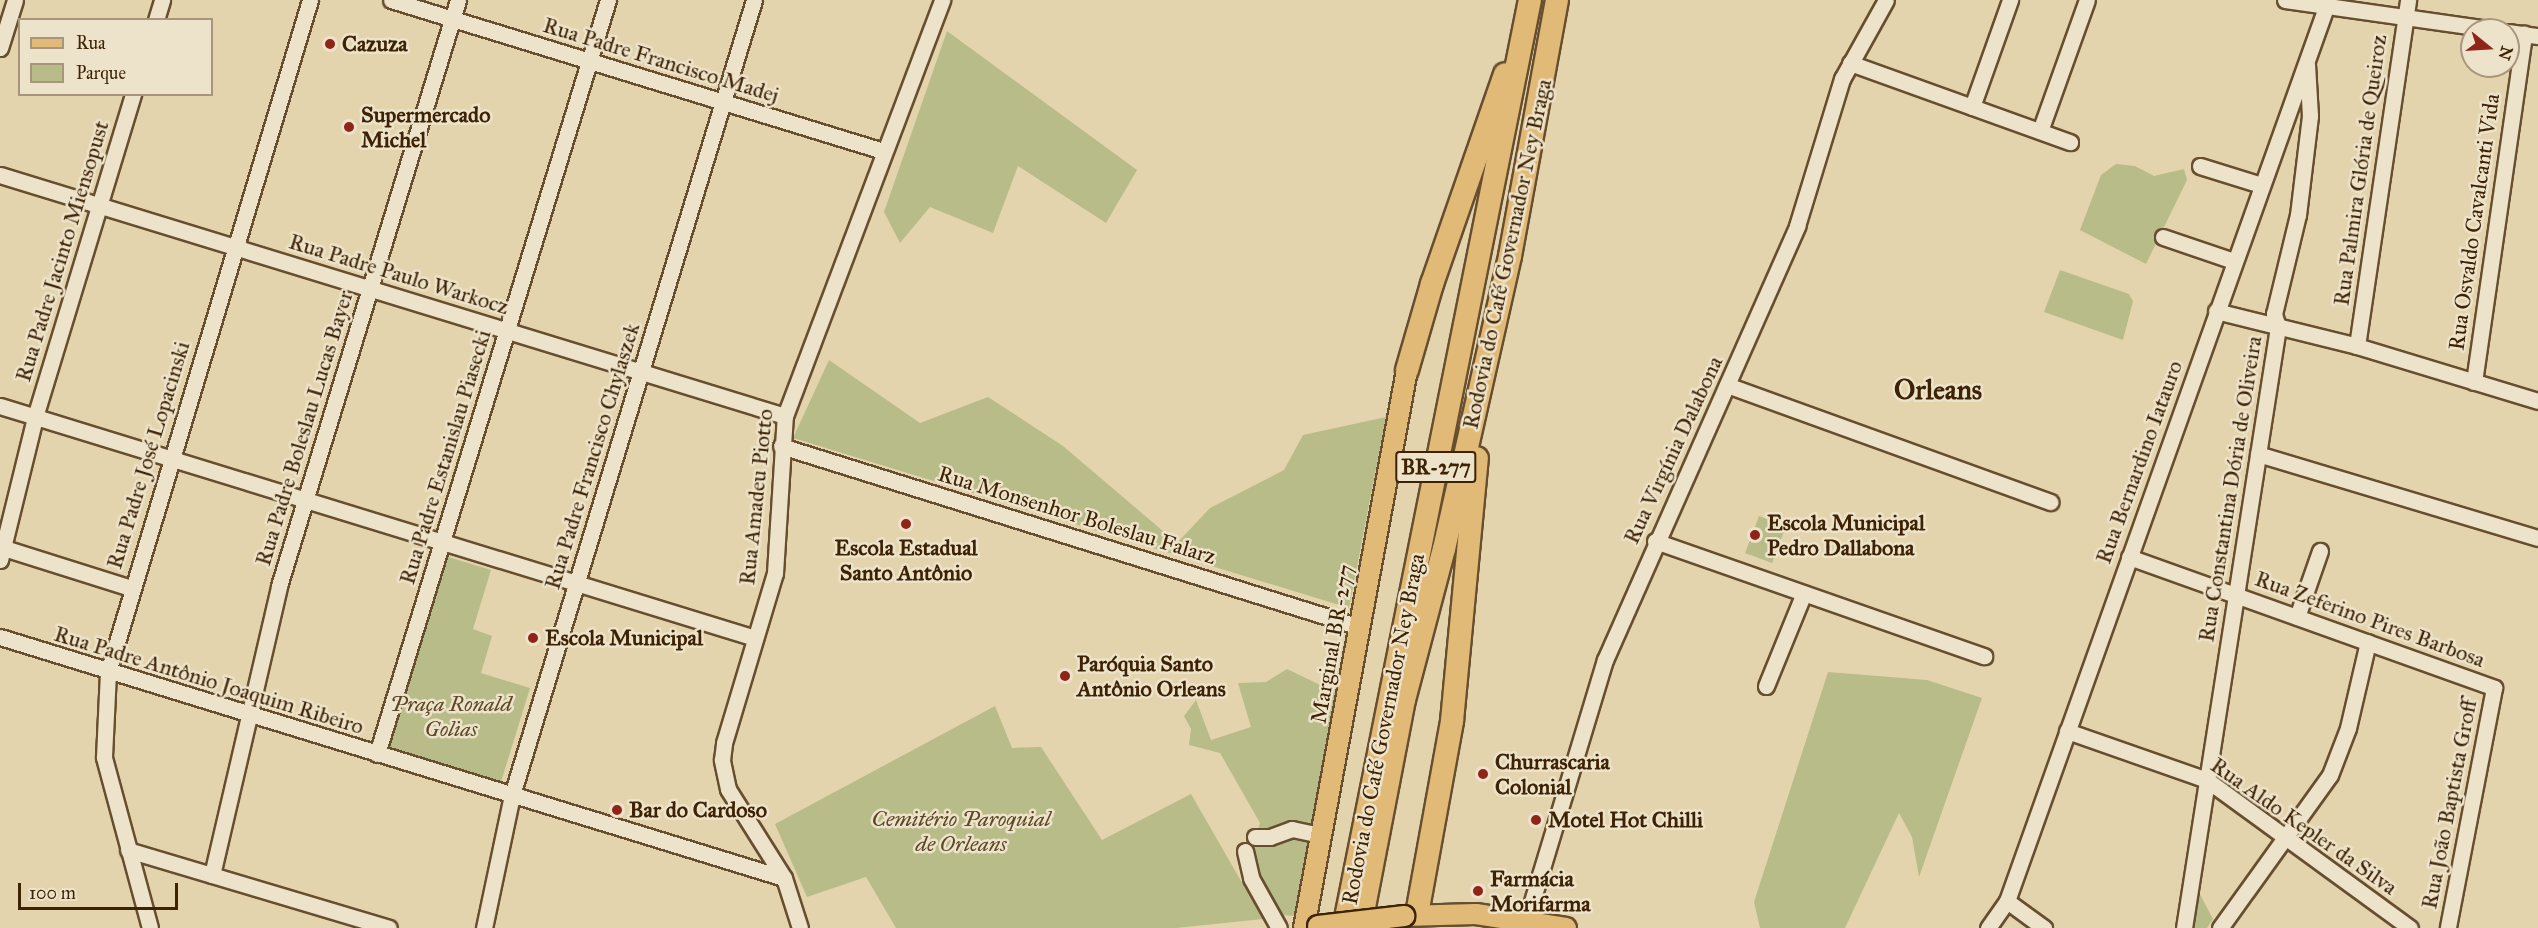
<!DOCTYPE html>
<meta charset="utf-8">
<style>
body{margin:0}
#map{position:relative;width:2538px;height:928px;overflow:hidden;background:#e4d4ae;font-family:"IM FELL Great Primer",serif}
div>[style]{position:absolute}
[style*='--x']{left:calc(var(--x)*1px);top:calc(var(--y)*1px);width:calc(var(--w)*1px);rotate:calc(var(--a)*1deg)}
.green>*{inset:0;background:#b8bc88}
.roads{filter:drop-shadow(2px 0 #674e2e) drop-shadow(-2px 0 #674e2e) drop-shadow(0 2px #674e2e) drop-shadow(0 -2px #674e2e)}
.minor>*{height:15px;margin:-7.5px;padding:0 7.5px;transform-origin:7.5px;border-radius:7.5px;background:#ede3ca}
.major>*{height:20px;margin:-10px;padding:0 10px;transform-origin:10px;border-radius:10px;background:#e2ba77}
.highway>*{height:22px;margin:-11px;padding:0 11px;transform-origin:11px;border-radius:11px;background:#e2ba77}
.bridges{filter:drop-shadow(2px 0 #3d2204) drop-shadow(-2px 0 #3d2204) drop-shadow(0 2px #3d2204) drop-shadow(0 -2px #3d2204)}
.major-bridge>*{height:20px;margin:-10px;padding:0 10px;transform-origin:10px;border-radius:10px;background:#e2ba77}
.dots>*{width:16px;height:16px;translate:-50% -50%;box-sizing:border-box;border:3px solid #ede3ca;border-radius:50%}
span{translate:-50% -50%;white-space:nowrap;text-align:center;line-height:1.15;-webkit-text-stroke:5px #ede3ca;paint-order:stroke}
.shield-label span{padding:2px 4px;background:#ede3ca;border:2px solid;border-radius:4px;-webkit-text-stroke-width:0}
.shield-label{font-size:21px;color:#3d2204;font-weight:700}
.poi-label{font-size:22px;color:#3d2204;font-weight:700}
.left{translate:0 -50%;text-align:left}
.street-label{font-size:22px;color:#3d2204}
.park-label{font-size:22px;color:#5c4825;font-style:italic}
.district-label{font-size:28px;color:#3d2204;font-weight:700}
.legend{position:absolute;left:18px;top:18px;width:195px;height:78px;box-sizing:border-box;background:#ede3ca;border:2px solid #a7967b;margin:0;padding:8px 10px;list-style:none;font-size:18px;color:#3d2204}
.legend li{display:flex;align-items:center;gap:12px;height:30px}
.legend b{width:30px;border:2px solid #a7967b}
.north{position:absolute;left:2460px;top:18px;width:60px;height:60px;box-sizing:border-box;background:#ede3ca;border:2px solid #a7967b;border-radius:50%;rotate:108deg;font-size:16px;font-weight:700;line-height:24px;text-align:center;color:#3d2204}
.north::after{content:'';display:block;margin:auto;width:21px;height:27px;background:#8f2418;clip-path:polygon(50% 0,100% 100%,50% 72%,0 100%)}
.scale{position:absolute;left:18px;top:883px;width:160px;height:27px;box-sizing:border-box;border:3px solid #3d2204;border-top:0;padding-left:8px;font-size:18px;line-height:21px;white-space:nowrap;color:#3d2204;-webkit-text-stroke:4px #ede3ca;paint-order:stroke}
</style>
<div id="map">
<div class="green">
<div style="clip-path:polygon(947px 31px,1137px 170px,1106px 223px,1018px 166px,993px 233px,930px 207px,900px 243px,884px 212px)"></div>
<div style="clip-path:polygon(2116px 164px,2135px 166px,2154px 176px,2184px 169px,2187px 180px,2146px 264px,2080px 230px,2101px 175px)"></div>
<div style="clip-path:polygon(2060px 270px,2129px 294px,2133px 301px,2123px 340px,2044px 312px)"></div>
<div style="clip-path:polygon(829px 360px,920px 423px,988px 397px,1063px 446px,1177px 543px,1210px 508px,1284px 470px,1303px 435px,1386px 417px,1349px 608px,793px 438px)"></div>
<div style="clip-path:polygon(1759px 516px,1786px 526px,1772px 563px,1745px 553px)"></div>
<div style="clip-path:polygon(445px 556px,491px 570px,473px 629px,492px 636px,481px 673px,530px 688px,500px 785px,385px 750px)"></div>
<div style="clip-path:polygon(1287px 669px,1335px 692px,1311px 825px,1288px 824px,1270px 832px,1258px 830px,1260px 823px,1220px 753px,1189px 745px,1191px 729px,1184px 716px,1196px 700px,1211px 740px,1251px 727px,1238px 683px,1266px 682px)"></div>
<div style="clip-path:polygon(1828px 672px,1927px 680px,1982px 698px,1919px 877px,1912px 837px,1899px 813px,1845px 928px,1760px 928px,1754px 902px)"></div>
<div style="clip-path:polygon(995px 706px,1012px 748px,1041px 747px,1102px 840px,1191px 794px,1263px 919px,1176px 928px,896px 928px,866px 877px,807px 897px,775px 824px)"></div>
<div style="clip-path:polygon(1287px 835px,1311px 837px,1296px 916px,1279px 915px,1255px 873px,1251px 854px,1259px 842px)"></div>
<div style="clip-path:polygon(2194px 883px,2213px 919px,2207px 928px,2188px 928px)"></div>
</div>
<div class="roads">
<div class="minor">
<div style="--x:391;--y:0;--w:515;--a:17.06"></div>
<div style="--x:2285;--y:0;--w:214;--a:8.1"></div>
<div style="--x:156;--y:20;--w:21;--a:-73"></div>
<div style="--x:2508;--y:32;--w:30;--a:8"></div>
<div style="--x:0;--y:48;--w:50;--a:-72.6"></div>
<div style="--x:1850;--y:63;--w:234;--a:19.8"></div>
<div style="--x:1972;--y:107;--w:114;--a:-70.4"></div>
<div style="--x:2040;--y:131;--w:139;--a:-70.3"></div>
<div style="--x:2200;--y:166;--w:64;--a:17.3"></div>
<div style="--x:0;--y:175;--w:821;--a:17.07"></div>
<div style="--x:2163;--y:237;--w:75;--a:18.7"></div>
<div style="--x:2216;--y:311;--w:145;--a:13.9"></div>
<div style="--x:2357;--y:346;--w:189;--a:16.9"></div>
<div style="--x:2357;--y:346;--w:350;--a:-81.6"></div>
<div style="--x:2474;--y:382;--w:352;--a:-81.8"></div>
<div style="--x:1727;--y:385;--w:344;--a:19.9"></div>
<div style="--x:0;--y:406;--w:790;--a:17.08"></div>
<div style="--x:781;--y:446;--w:607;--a:17.36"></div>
<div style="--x:2258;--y:454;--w:292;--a:16.7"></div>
<div style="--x:1655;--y:541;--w:349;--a:19.3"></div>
<div style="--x:4;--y:548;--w:133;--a:17.5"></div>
<div style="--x:2129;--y:557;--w:388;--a:19.7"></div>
<div style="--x:2494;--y:688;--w:244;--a:100.9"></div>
<div style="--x:0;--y:560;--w:147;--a:-76.2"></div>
<div style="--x:35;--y:417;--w:338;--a:-73.1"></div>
<div style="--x:2297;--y:617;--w:70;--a:-70.8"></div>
<div style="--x:0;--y:637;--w:820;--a:17.09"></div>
<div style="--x:1766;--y:686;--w:100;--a:-67.8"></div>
<div style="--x:2067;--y:731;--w:148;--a:19.3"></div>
<div style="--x:2207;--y:780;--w:251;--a:36.1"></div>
<div style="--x:377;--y:754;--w:789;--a:-72.97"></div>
<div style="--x:1255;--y:837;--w:15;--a:0"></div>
<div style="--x:1270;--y:837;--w:23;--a:-20"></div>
<div style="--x:1292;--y:829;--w:30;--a:12"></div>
<div style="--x:128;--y:850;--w:272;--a:16.6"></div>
<div style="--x:1245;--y:851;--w:28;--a:77"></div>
<div style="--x:1251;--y:878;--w:57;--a:60.8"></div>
<div style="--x:212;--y:875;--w:297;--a:-76.9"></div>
<div style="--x:279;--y:586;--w:613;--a:-73.01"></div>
<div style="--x:2007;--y:901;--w:46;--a:36.1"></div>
<div style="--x:150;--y:928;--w:177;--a:-105.1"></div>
<div style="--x:104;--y:757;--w:85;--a:-87.3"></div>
<div style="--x:108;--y:672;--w:702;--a:-73.27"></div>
<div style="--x:484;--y:928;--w:136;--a:-78.1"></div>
<div style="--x:512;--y:795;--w:831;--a:-73.07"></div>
<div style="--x:800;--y:928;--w:52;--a:-107.7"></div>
<div style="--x:784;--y:878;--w:105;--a:-122.2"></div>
<div style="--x:728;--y:789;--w:30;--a:-102"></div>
<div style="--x:722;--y:760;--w:17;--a:-83"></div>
<div style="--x:724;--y:743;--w:177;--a:-73.3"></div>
<div style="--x:775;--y:573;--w:157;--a:-86.4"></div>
<div style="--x:785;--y:416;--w:445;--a:-69.3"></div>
<div style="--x:1524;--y:928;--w:280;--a:-73.2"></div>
<div style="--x:1605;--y:660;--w:475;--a:-66.1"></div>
<div style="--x:1797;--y:226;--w:154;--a:-73"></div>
<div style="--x:1842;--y:79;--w:90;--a:-60.9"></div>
<div style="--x:1988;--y:928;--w:33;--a:-55"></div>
<div style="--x:2007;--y:901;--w:949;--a:-70.36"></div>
<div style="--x:2184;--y:928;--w:608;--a:-81.11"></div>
<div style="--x:2278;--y:327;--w:14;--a:-107"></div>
<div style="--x:2274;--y:314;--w:102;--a:-76.4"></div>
<div style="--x:2298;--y:215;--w:100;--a:-83.1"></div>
<div style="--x:2310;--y:116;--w:52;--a:-93.3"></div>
<div style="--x:2220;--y:928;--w:188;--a:-54.3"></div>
<div style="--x:2330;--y:775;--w:50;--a:-69"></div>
<div style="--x:2348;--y:728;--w:88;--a:-76.9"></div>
</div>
<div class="major">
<div style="--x:1404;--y:916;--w:72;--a:-1.6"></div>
<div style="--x:1476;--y:914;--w:91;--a:8.8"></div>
<div style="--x:1304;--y:928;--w:567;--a:-79.54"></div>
</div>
<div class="highway">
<div style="--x:1407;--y:370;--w:90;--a:-73.8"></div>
<div style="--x:1432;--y:284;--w:222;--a:-70.8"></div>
<div style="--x:1417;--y:914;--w:196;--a:-79.7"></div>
<div style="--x:1452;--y:721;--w:264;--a:-84.6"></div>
<div style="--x:1344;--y:928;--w:946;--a:-78.67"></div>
<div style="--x:1360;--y:928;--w:232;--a:-79.1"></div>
<div style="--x:1404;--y:700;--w:156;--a:-75.2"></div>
<div style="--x:1444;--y:549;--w:300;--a:-77.3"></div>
<div style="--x:1510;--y:256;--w:260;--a:-79.6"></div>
</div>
</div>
<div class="bridges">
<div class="major-bridge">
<div style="--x:1318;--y:926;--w:87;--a:-6.6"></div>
</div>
</div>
<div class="dots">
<div style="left:330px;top:44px;background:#8f2418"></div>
<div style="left:349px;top:127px;background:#8f2418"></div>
<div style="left:906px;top:524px;background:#8f2418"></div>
<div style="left:1755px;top:535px;background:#8f2418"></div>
<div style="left:533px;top:638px;background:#8f2418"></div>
<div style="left:1065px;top:676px;background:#8f2418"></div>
<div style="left:1483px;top:774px;background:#8f2418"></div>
<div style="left:617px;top:810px;background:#8f2418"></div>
<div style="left:1536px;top:820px;background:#8f2418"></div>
<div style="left:1478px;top:891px;background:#8f2418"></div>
</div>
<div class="shield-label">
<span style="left:1436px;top:467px">BR-277</span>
</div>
<div class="poi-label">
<span class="left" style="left:342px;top:44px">Cazuza</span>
<span class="left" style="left:361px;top:127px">Supermercado<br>Michel</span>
<span class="left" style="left:1767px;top:535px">Escola Municipal<br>Pedro Dallabona</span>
<span style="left:906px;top:560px">Escola Estadual<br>Santo Antônio</span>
<span class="left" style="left:545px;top:638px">Escola Municipal</span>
<span class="left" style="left:1077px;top:676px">Paróquia Santo<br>Antônio Orleans</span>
<span class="left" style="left:1495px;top:774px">Churrascaria<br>Colonial</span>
<span class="left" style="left:629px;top:810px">Bar do Cardoso</span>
<span class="left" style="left:1548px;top:820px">Motel Hot Chilli</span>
<span class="left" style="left:1490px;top:891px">Farmácia<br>Morifarma</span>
</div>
<div class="street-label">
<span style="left:661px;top:60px;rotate:17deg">Rua Padre Francisco Madej</span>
<span style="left:2360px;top:170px;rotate:-82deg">Rua Palmira Glória de Queiroz</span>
<span style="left:2474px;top:222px;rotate:-82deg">Rua Osvaldo Cavalcanti Vida</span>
<span style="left:62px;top:251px;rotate:-73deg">Rua Padre Jacinto Miensopust</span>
<span style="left:1507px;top:254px;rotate:-78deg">Rodovia do Café Governador Ney Braga</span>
<span style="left:399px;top:274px;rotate:17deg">Rua Padre Paulo Warkocz</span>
<span style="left:304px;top:428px;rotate:-73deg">Rua Padre Boleslau Lucas Bayer</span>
<span style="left:1673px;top:450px;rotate:-65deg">Rua Virgínia Dalabona</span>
<span style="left:148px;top:455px;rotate:-73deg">Rua Padre José Lopacinski</span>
<span style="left:592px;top:456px;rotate:-73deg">Rua Padre Francisco Chylaszek</span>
<span style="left:445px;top:457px;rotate:-73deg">Rua Padre Estanislau Piasecki</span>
<span style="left:2139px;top:462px;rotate:-70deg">Rua Bernardino Iatauro</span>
<span style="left:2230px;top:489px;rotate:-81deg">Rua Constantina Dória de Oliveira</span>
<span style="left:756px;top:497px;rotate:-84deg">Rua Amadeu Piotto</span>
<span style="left:1077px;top:515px;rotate:17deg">Rua Monsenhor Boleslau Falarz</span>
<span style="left:2370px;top:619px;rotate:20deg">Rua Zeferino Pires Barbosa</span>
<span style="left:1332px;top:644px;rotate:-80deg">Marginal BR-277</span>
<span style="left:209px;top:680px;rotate:17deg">Rua Padre Antônio Joaquim Ribeiro</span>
<span style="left:1383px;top:729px;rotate:-79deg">Rodovia do Café Governador Ney Braga</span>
<span style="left:2449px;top:804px;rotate:-79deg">Rua João Baptista Groff</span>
<span style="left:2304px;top:826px;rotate:35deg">Rua Aldo Kepler da Silva</span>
</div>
<div class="park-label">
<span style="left:451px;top:716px">Praça Ronald<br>Golias</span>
<span style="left:961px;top:831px">Cemitério Paroquial<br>de Orleans</span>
</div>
<div class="district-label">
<span style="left:1938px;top:390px">Orleans</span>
</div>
<ul class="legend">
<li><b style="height:8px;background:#e2ba77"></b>Rua</li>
<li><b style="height:16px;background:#b8bc88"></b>Parque</li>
</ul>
<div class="north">N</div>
<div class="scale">100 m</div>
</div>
